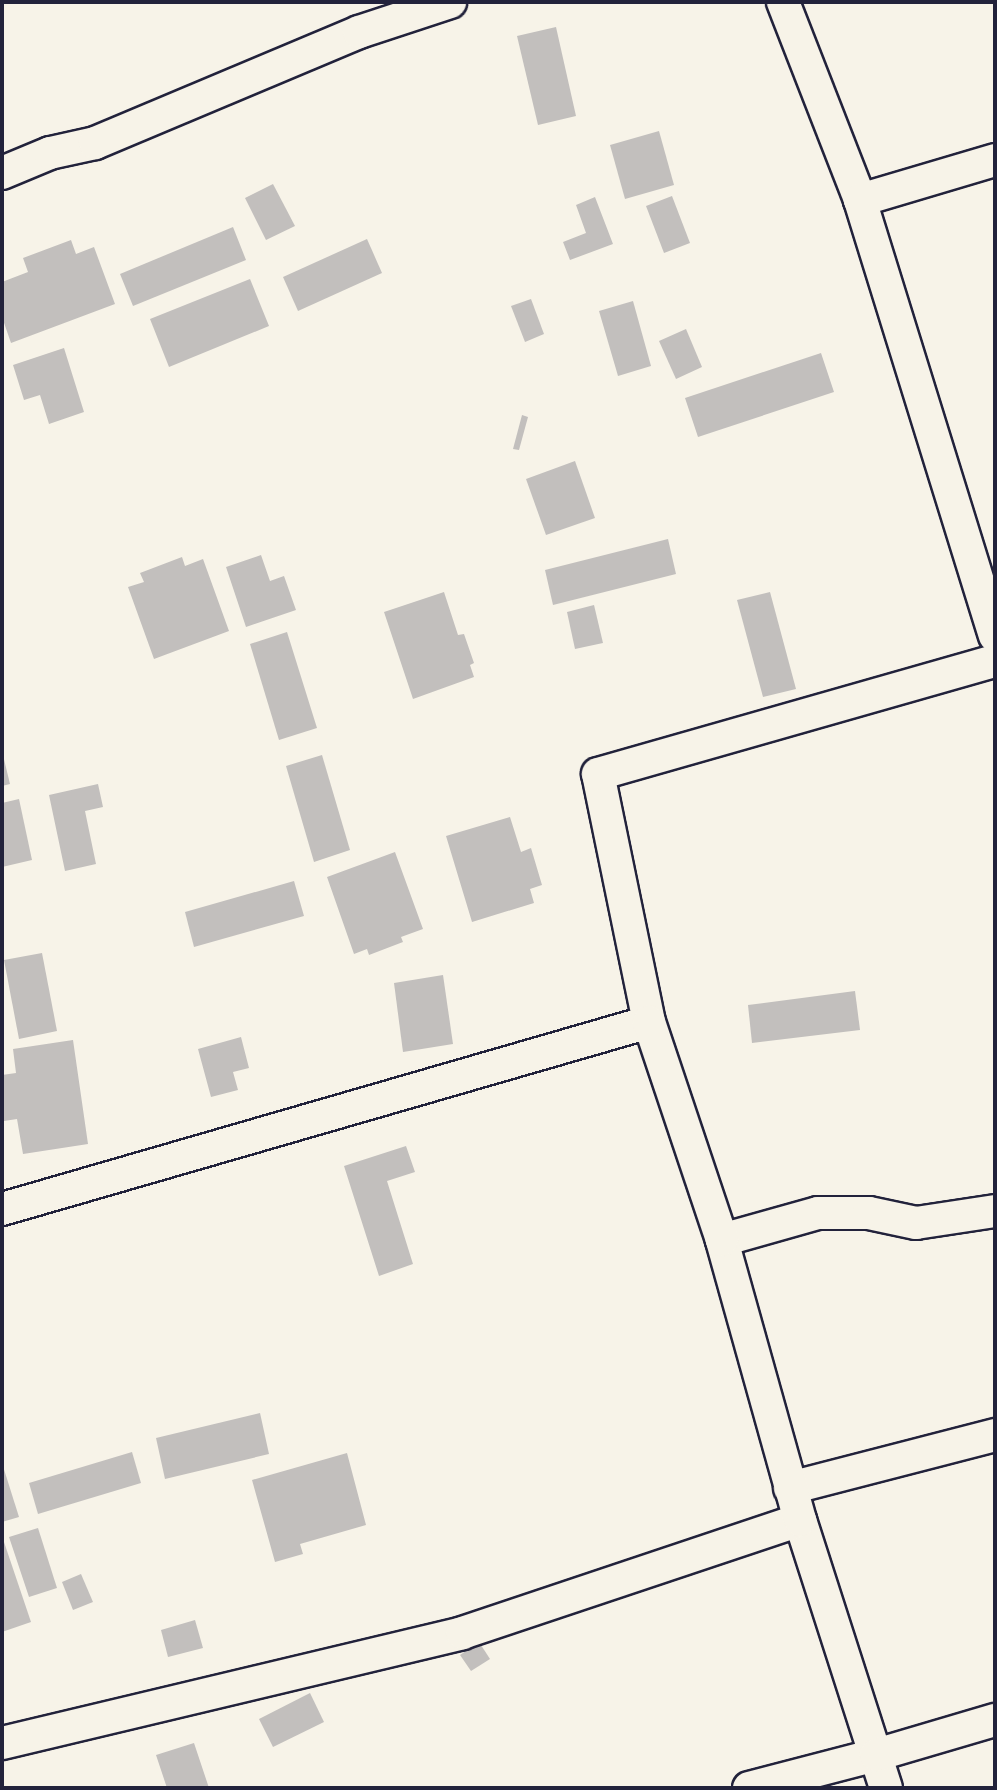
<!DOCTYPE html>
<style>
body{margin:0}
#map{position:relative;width:997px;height:1790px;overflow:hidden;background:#f7f3e8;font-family:Caveat,sans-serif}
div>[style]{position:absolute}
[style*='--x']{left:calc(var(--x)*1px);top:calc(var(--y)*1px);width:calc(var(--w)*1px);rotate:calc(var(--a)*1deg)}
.building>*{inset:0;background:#c2bfbd}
.roads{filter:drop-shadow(2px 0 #22223b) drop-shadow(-2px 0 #22223b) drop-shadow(0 2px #22223b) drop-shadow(0 -2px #22223b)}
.minor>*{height:32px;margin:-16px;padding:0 16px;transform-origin:16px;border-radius:16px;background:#f7f3e8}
span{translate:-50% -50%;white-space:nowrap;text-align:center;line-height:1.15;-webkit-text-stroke:6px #f7f3e8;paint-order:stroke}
.frame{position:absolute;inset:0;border:4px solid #22223b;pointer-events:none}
</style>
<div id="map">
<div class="building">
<div style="clip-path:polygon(556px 27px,576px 116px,538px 125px,517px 36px)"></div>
<div style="clip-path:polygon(659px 131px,674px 185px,625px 199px,610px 145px)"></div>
<div style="clip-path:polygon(273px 184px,295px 226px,266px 240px,245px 198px)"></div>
<div style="clip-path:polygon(672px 196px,690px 243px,664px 253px,646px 206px)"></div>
<div style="clip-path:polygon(595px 197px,613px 244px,570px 260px,563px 242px,586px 233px,576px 205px)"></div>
<div style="clip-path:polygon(233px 227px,246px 260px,133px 306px,120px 274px)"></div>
<div style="clip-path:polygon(367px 239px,382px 273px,298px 311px,283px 277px)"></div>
<div style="clip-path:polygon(71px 240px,76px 254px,94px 247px,115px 304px,11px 343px,2px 317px,2px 282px,28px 272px,23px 258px)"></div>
<div style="clip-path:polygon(250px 279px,269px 326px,169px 367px,150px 319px)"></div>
<div style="clip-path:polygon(531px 299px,544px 334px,525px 342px,511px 306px)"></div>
<div style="clip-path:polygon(633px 301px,651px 366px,618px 376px,599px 311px)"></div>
<div style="clip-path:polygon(686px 329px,702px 367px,676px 379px,659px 341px)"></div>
<div style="clip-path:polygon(64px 348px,84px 412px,49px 424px,40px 395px,24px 400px,13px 365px)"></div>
<div style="clip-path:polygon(821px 353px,834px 392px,698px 437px,685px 398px)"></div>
<div style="clip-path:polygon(522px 415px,528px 417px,519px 450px,513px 449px)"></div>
<div style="clip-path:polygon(575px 461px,595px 518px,546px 535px,526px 479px)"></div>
<div style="clip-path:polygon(668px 539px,676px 574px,553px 605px,545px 570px)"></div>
<div style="clip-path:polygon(261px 555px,270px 581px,284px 576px,296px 610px,246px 627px,226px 567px)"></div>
<div style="clip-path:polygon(182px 557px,185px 566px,203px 559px,229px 631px,154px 659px,128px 587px,144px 582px,140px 573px)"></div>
<div style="clip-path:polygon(444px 592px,458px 635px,464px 634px,474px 663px,470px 665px,474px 677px,413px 699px,384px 612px)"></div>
<div style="clip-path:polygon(770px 592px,796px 689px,763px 697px,737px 600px)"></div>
<div style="clip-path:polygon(594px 605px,603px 643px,575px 649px,567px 612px)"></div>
<div style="clip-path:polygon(287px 632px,317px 728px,279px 740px,250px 644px)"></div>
<div style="clip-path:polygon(2px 751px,10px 784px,2px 786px)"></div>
<div style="clip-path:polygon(322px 755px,350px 850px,314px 862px,286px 766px)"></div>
<div style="clip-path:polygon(98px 784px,103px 807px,85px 811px,96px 864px,65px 871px,49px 795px)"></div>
<div style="clip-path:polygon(19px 799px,32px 860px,2px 867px,2px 803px)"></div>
<div style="clip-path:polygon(510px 817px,521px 852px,531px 848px,542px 885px,530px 889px,534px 903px,472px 922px,446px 836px)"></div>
<div style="clip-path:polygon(395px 852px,423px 929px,401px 937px,403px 942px,369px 955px,367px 949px,354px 954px,327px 877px)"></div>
<div style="clip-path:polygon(294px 881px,304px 916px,194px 947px,185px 912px)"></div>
<div style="clip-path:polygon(42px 953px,57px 1031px,19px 1039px,4px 960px)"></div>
<div style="clip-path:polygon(443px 975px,453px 1044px,403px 1052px,394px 983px)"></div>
<div style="clip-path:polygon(855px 991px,860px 1030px,752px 1043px,748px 1005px)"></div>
<div style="clip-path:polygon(241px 1037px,249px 1068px,233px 1072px,238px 1090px,211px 1097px,198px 1049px)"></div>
<div style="clip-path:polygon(73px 1040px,88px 1144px,23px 1154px,17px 1119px,4px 1121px,2px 1102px,2px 1075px,16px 1073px,13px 1049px)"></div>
<div style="clip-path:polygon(406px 1146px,415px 1172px,387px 1181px,413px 1264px,379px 1276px,344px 1166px)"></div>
<div style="clip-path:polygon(260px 1413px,269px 1454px,165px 1479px,156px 1438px)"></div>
<div style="clip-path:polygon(132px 1452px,141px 1483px,38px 1514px,29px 1483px)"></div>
<div style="clip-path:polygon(347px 1453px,366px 1525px,300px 1544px,303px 1554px,275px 1562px,252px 1480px)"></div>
<div style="clip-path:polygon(2px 1463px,19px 1517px,2px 1522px)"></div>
<div style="clip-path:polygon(38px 1528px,57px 1588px,29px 1597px,9px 1537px)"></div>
<div style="clip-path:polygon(4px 1542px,31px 1622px,2px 1632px,2px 1543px)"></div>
<div style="clip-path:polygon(81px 1574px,93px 1602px,73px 1610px,62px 1582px)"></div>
<div style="clip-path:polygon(195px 1620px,203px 1648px,168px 1657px,161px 1630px)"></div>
<div style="clip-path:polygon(479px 1642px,490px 1659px,471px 1671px,460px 1655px)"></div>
<div style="clip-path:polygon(310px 1693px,324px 1722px,273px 1747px,259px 1719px)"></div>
<div style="clip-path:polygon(194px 1743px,209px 1788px,167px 1788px,156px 1755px)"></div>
</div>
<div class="roads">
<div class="minor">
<div style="--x:783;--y:2;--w:212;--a:68.7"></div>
<div style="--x:995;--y:160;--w:141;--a:163.5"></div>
<div style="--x:860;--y:200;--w:456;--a:72.8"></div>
<div style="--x:2;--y:173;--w:52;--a:-22.6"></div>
<div style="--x:50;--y:153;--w:46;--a:-12.5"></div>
<div style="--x:95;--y:143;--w:286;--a:-22.8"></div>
<div style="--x:359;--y:32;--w:96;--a:-18.2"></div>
<div style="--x:2;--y:1209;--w:673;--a:-16.12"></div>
<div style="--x:649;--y:1022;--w:253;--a:-101.6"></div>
<div style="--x:598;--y:774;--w:413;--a:-15.9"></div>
<div style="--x:722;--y:1240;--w:100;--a:-15.7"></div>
<div style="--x:818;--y:1213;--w:51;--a:0"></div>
<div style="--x:869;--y:1213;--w:48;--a:12"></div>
<div style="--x:916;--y:1223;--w:80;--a:-8.6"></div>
<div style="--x:790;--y:1488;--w:212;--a:-14.5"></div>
<div style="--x:800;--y:1520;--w:281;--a:72.2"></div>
<div style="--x:2;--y:1743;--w:473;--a:-13.4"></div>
<div style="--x:462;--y:1633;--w:356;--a:-18.5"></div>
<div style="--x:800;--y:1520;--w:291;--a:-105.6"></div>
<div style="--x:722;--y:1240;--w:230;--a:-108.5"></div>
<div style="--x:749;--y:1788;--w:131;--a:-14.6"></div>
<div style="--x:876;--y:1755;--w:124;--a:-16.4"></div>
</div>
</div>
<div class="frame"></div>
</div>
